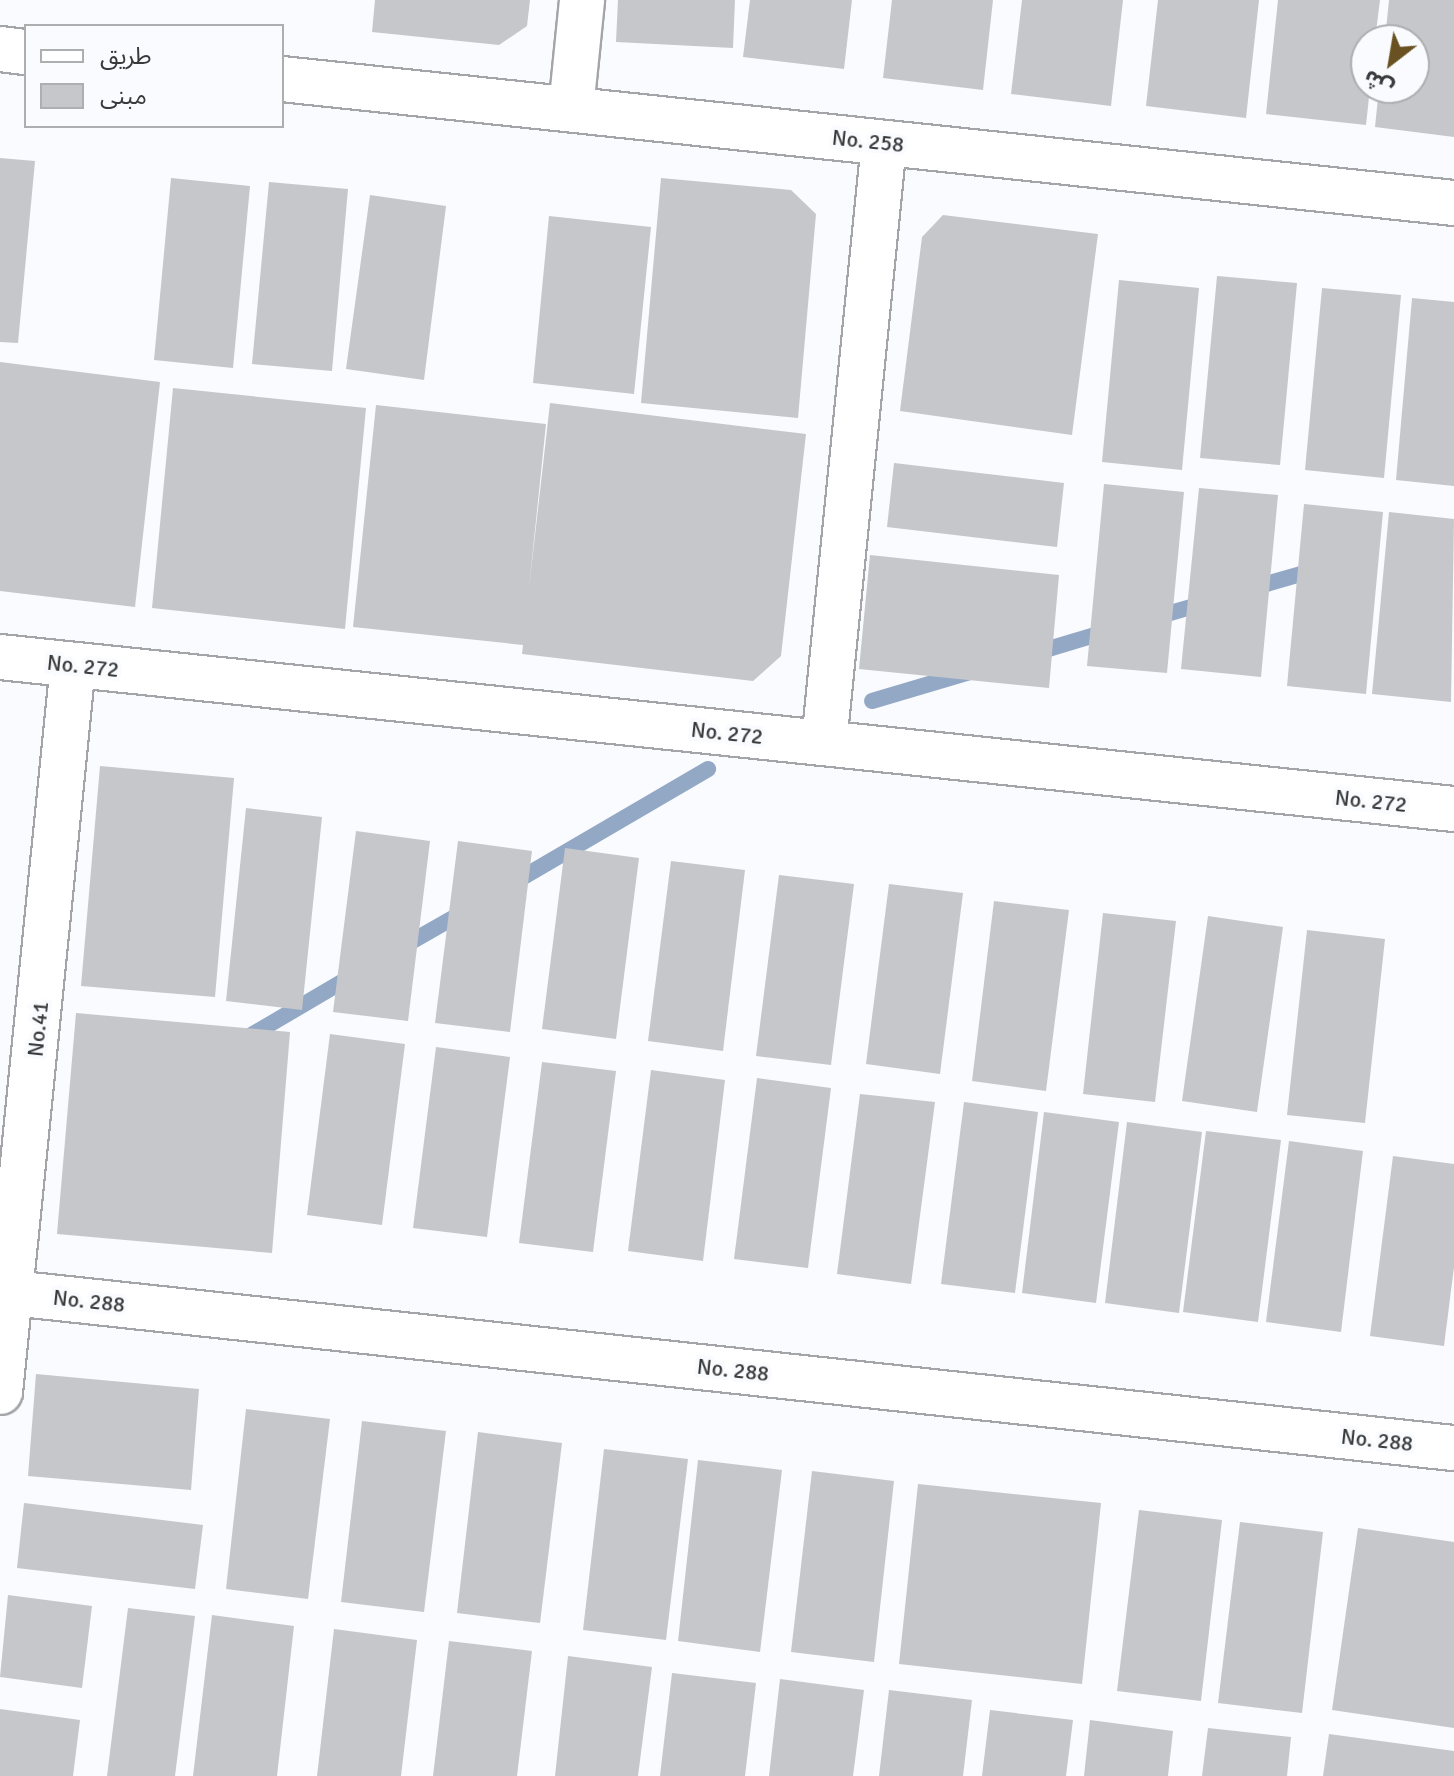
<!DOCTYPE html>
<meta charset="utf-8">
<style>
body{margin:0}
#map{position:relative;width:1454px;height:1776px;overflow:hidden;background:#f9fbfe;font-family:Signika,"Noto Sans Arabic",sans-serif}
div>[style]{position:absolute}
[style*='--x']{left:calc(var(--x)*1px);top:calc(var(--y)*1px);width:calc(var(--w)*1px);rotate:calc(var(--a)*1deg)}
.stream>*{height:16px;margin:-8px;padding:0 8px;transform-origin:8px;border-radius:8px;background:#93a8c4}
.building>*{inset:0;background:#c6c7ca}
.roads{filter:drop-shadow(2px 0 #a4a5a9) drop-shadow(-2px 0 #a4a5a9) drop-shadow(0 2px #a4a5a9) drop-shadow(0 -2px #a4a5a9)}
.street>*{height:44px;margin:-22px;padding:0 22px;transform-origin:22px;border-radius:22px;background:#fff}
span{translate:-50% -50%;white-space:nowrap;text-align:center;line-height:1.15;-webkit-text-stroke:8px #f9fbfe;paint-order:stroke}
.street-label{font-size:22px;color:#393a3b}
.legend{position:absolute;left:24px;top:24px;width:260px;height:104px;box-sizing:border-box;background:#f9fbfe;border:2px solid #acaeb0;margin:0;padding:10px 14px;list-style:none;font-size:24px;color:#393a3b}
.legend li{display:flex;align-items:center;gap:16px;height:40px}
.legend b{width:40px;border:2px solid #acaeb0}
.north{position:absolute;left:1350px;top:24px;width:80px;height:80px;box-sizing:border-box;background:#f9fbfe;border:2px solid #acaeb0;border-radius:50%;rotate:211deg;font-size:22px;font-weight:700;line-height:32px;text-align:center;color:#393a3b}
.north::after{content:'';display:block;margin:auto;width:28px;height:36px;background:#6a5122;clip-path:polygon(50% 0,100% 100%,50% 72%,0 100%)}
</style>
<div id="map">
<div class="stream">
<div style="--x:1249;--y:589;--w:69;--a:-16.1"></div>
<div style="--x:1153;--y:618;--w:57;--a:-16.2"></div>
<div style="--x:1035;--y:653;--w:76;--a:-16.8"></div>
<div style="--x:872;--y:701;--w:102;--a:-16.5"></div>
<div style="--x:513;--y:883;--w:226;--a:-30.3"></div>
<div style="--x:402;--y:947;--w:73;--a:-29.7"></div>
<div style="--x:243;--y:1040;--w:129;--a:-30.4"></div>
</div>
<div class="building">
<div style="clip-path:polygon(375px 0,530px 0,527px 26px,499px 45px,372px 32px)"></div>
<div style="clip-path:polygon(618px 0,735px 0,733px 48px,616px 42px)"></div>
<div style="clip-path:polygon(750px 0,852px 0,844px 69px,743px 57px)"></div>
<div style="clip-path:polygon(892px 0,993px 0,983px 90px,883px 78px)"></div>
<div style="clip-path:polygon(1022px 0,1123px 0,1111px 106px,1011px 94px)"></div>
<div style="clip-path:polygon(1158px 0,1259px 0,1246px 118px,1146px 106px)"></div>
<div style="clip-path:polygon(1278px 0,1380px 0,1375px 40px,1366px 40px,1370px 88px,1366px 125px,1266px 114px)"></div>
<div style="clip-path:polygon(1389px 0,1454px 0,1454px 137px,1375px 127px,1379px 88px,1414px 88px,1414px 40px,1385px 40px)"></div>
<div style="clip-path:polygon(0 158px,35px 161px,18px 343px,0 342px)"></div>
<div style="clip-path:polygon(171px 178px,250px 186px,233px 368px,154px 360px)"></div>
<div style="clip-path:polygon(661px 178px,791px 190px,816px 214px,798px 418px,641px 403px)"></div>
<div style="clip-path:polygon(269px 182px,348px 189px,332px 371px,252px 364px)"></div>
<div style="clip-path:polygon(370px 195px,446px 206px,424px 380px,346px 369px)"></div>
<div style="clip-path:polygon(943px 215px,1098px 234px,1072px 435px,900px 411px,922px 237px)"></div>
<div style="clip-path:polygon(549px 216px,651px 227px,634px 394px,533px 383px)"></div>
<div style="clip-path:polygon(1217px 276px,1297px 283px,1280px 465px,1200px 458px)"></div>
<div style="clip-path:polygon(1119px 280px,1199px 288px,1182px 470px,1102px 462px)"></div>
<div style="clip-path:polygon(1322px 288px,1401px 295px,1384px 478px,1305px 470px)"></div>
<div style="clip-path:polygon(1412px 298px,1454px 302px,1454px 486px,1396px 480px)"></div>
<div style="clip-path:polygon(0 362px,160px 382px,135px 607px,0 591px)"></div>
<div style="clip-path:polygon(173px 388px,366px 408px,345px 629px,152px 608px)"></div>
<div style="clip-path:polygon(550px 403px,806px 434px,781px 656px,753px 681px,522px 654px,523px 645px,353px 627px,376px 405px,546px 424px,529px 588px)"></div>
<div style="clip-path:polygon(894px 463px,1064px 483px,1057px 547px,887px 527px)"></div>
<div style="clip-path:polygon(1104px 484px,1184px 492px,1167px 673px,1087px 666px)"></div>
<div style="clip-path:polygon(1199px 488px,1278px 495px,1261px 677px,1181px 669px)"></div>
<div style="clip-path:polygon(1304px 504px,1383px 512px,1366px 694px,1287px 686px)"></div>
<div style="clip-path:polygon(1389px 512px,1454px 519px,1451px 702px,1372px 694px)"></div>
<div style="clip-path:polygon(870px 555px,1059px 575px,1049px 688px,859px 669px)"></div>
<div style="clip-path:polygon(100px 766px,234px 778px,215px 997px,81px 986px)"></div>
<div style="clip-path:polygon(246px 808px,322px 817px,302px 1010px,226px 1001px)"></div>
<div style="clip-path:polygon(356px 831px,430px 841px,408px 1021px,333px 1012px)"></div>
<div style="clip-path:polygon(458px 841px,532px 851px,510px 1032px,435px 1023px)"></div>
<div style="clip-path:polygon(565px 848px,639px 858px,616px 1039px,542px 1029px)"></div>
<div style="clip-path:polygon(671px 861px,745px 870px,723px 1051px,648px 1041px)"></div>
<div style="clip-path:polygon(779px 875px,854px 884px,831px 1065px,756px 1056px)"></div>
<div style="clip-path:polygon(889px 884px,963px 893px,940px 1074px,866px 1064px)"></div>
<div style="clip-path:polygon(994px 901px,1069px 910px,1046px 1091px,972px 1081px)"></div>
<div style="clip-path:polygon(1103px 913px,1176px 921px,1155px 1102px,1083px 1094px)"></div>
<div style="clip-path:polygon(1208px 916px,1283px 927px,1257px 1112px,1182px 1101px)"></div>
<div style="clip-path:polygon(1307px 930px,1385px 939px,1365px 1123px,1287px 1115px)"></div>
<div style="clip-path:polygon(76px 1013px,290px 1032px,272px 1253px,57px 1234px)"></div>
<div style="clip-path:polygon(330px 1034px,405px 1044px,382px 1225px,307px 1215px)"></div>
<div style="clip-path:polygon(436px 1047px,510px 1057px,487px 1237px,413px 1228px)"></div>
<div style="clip-path:polygon(542px 1062px,616px 1071px,593px 1252px,519px 1243px)"></div>
<div style="clip-path:polygon(651px 1070px,725px 1080px,703px 1261px,628px 1251px)"></div>
<div style="clip-path:polygon(757px 1078px,831px 1088px,808px 1268px,734px 1259px)"></div>
<div style="clip-path:polygon(860px 1094px,935px 1102px,911px 1284px,837px 1274px)"></div>
<div style="clip-path:polygon(964px 1102px,1038px 1112px,1015px 1293px,941px 1284px)"></div>
<div style="clip-path:polygon(1044px 1112px,1119px 1122px,1096px 1303px,1022px 1293px)"></div>
<div style="clip-path:polygon(1127px 1122px,1202px 1132px,1179px 1313px,1105px 1303px)"></div>
<div style="clip-path:polygon(1206px 1131px,1281px 1140px,1258px 1322px,1183px 1312px)"></div>
<div style="clip-path:polygon(1289px 1141px,1363px 1151px,1341px 1332px,1266px 1322px)"></div>
<div style="clip-path:polygon(1393px 1156px,1454px 1164px,1454px 1267px,1444px 1346px,1370px 1336px)"></div>
<div style="clip-path:polygon(36px 1374px,199px 1389px,191px 1490px,28px 1476px)"></div>
<div style="clip-path:polygon(246px 1409px,330px 1419px,308px 1599px,226px 1589px)"></div>
<div style="clip-path:polygon(362px 1421px,446px 1431px,424px 1612px,341px 1602px)"></div>
<div style="clip-path:polygon(478px 1432px,562px 1443px,540px 1623px,457px 1613px)"></div>
<div style="clip-path:polygon(604px 1449px,688px 1459px,666px 1640px,583px 1630px)"></div>
<div style="clip-path:polygon(698px 1460px,782px 1470px,760px 1652px,678px 1641px)"></div>
<div style="clip-path:polygon(812px 1471px,894px 1481px,874px 1662px,791px 1652px)"></div>
<div style="clip-path:polygon(918px 1484px,1101px 1503px,1082px 1684px,899px 1664px)"></div>
<div style="clip-path:polygon(24px 1503px,203px 1525px,195px 1589px,17px 1568px)"></div>
<div style="clip-path:polygon(1139px 1510px,1222px 1520px,1201px 1701px,1117px 1691px)"></div>
<div style="clip-path:polygon(1240px 1522px,1323px 1532px,1302px 1713px,1218px 1703px)"></div>
<div style="clip-path:polygon(1358px 1528px,1454px 1542px,1454px 1728px,1332px 1710px)"></div>
<div style="clip-path:polygon(8px 1595px,92px 1606px,82px 1688px,0 1677px)"></div>
<div style="clip-path:polygon(128px 1608px,195px 1616px,175px 1776px,107px 1776px)"></div>
<div style="clip-path:polygon(212px 1615px,294px 1626px,277px 1776px,193px 1776px)"></div>
<div style="clip-path:polygon(334px 1629px,417px 1640px,401px 1776px,317px 1776px)"></div>
<div style="clip-path:polygon(449px 1641px,532px 1651px,517px 1776px,433px 1776px)"></div>
<div style="clip-path:polygon(568px 1656px,652px 1667px,638px 1776px,555px 1776px)"></div>
<div style="clip-path:polygon(672px 1673px,756px 1683px,745px 1776px,660px 1776px)"></div>
<div style="clip-path:polygon(780px 1679px,864px 1690px,853px 1776px,769px 1776px)"></div>
<div style="clip-path:polygon(889px 1690px,972px 1700px,963px 1776px,879px 1776px)"></div>
<div style="clip-path:polygon(0 1709px,80px 1720px,73px 1776px,0 1776px)"></div>
<div style="clip-path:polygon(990px 1710px,1073px 1720px,1066px 1776px,982px 1776px)"></div>
<div style="clip-path:polygon(1090px 1720px,1173px 1731px,1168px 1776px,1084px 1776px)"></div>
<div style="clip-path:polygon(1208px 1728px,1291px 1737px,1287px 1776px,1202px 1776px)"></div>
<div style="clip-path:polygon(1329px 1734px,1454px 1751px,1454px 1776px,1323px 1776px)"></div>
</div>
<div class="roads">
<div class="street">
<div style="--x:0;--y:49;--w:26;--a:7"></div>
<div style="--x:282;--y:79;--w:1179;--a:6.04"></div>
<div style="--x:571;--y:109;--w:110;--a:-84.2"></div>
<div style="--x:0;--y:657;--w:1462;--a:5.97"></div>
<div style="--x:824;--y:743;--w:603;--a:-84.29"></div>
<div style="--x:12;--y:1293;--w:1450;--a:6.14"></div>
<div style="--x:0;--y:1392;--w:731;--a:-84.27"></div>
</div>
</div>
<div class="street-label">
<span style="left:868px;top:141px;rotate:6deg">No. 258</span>
<span style="left:83px;top:666px;rotate:6deg">No. 272</span>
<span style="left:727px;top:733px;rotate:6deg">No. 272</span>
<span style="left:1371px;top:801px;rotate:6deg">No. 272</span>
<span style="left:38px;top:1029px;rotate:-84deg">No.41</span>
<span style="left:89px;top:1301px;rotate:6deg">No. 288</span>
<span style="left:733px;top:1370px;rotate:6deg">No. 288</span>
<span style="left:1377px;top:1440px;rotate:6deg">No. 288</span>
</div>
<ul class="legend">
<li><b style="height:10px;background:#fff"></b>طريق</li>
<li><b style="height:22px;background:#c6c7ca"></b>مبنى</li>
</ul>
<div class="north">ش</div>
</div>
